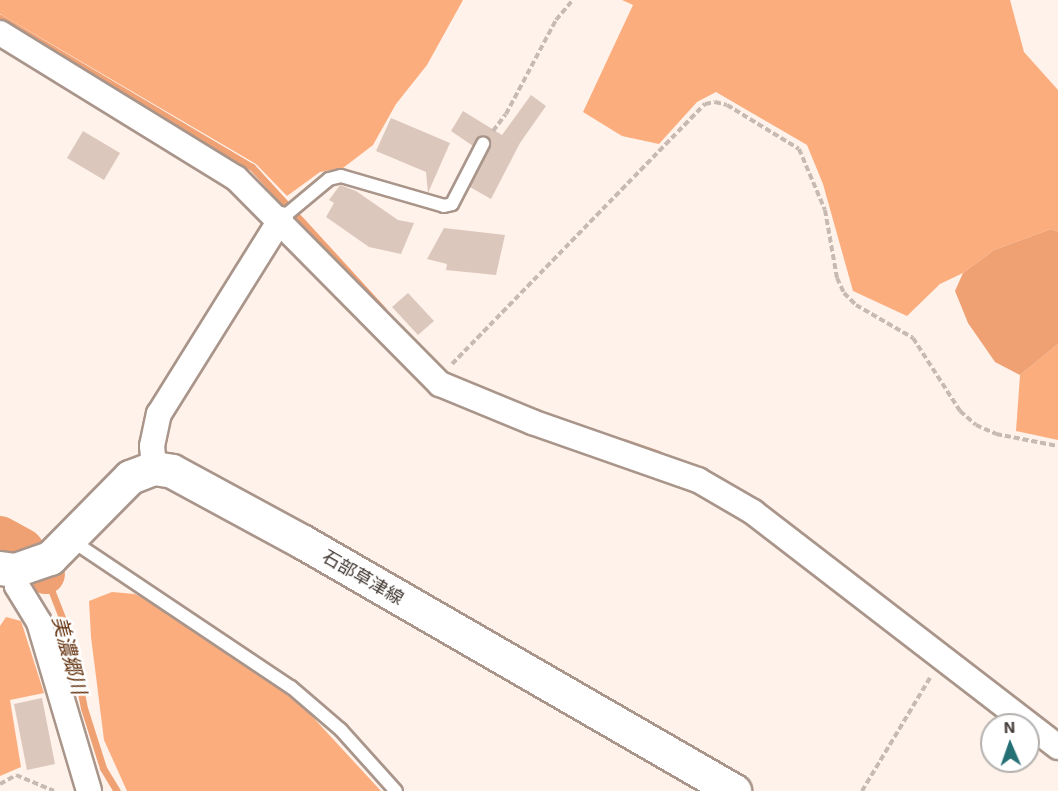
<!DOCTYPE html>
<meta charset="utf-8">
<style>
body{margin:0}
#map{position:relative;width:1058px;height:791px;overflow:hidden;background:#fff2ea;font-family:"Exo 2","Noto Sans JP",sans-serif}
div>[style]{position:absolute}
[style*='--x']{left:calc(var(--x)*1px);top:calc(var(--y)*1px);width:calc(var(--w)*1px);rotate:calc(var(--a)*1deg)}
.forest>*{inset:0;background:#fcad7e}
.water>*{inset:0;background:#efa173}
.stream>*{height:7px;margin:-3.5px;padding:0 3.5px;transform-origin:3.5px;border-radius:3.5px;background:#efa173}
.river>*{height:39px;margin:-19.5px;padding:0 19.5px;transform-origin:19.5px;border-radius:19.5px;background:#efa173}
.building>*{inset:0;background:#dcc7bc}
.path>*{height:4px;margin-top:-2px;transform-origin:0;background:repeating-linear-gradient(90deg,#c6bab3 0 6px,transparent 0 9px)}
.roads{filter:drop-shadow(2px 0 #a9958a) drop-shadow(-2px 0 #a9958a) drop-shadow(0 2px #a9958a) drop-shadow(0 -2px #a9958a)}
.lane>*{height:12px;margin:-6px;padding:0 6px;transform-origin:6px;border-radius:6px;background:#fff}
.street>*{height:24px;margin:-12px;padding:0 12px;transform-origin:12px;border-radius:12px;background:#fff}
.secondary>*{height:33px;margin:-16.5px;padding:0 16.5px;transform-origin:16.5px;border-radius:16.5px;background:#fff}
span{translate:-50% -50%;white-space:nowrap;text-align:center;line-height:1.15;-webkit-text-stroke:5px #fff;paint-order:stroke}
.street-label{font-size:18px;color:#423934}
.water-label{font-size:20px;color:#62300d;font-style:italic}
.north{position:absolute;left:980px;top:713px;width:60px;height:60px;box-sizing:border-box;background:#fff;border:2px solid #b3b0ae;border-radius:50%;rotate:358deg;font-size:16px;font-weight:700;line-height:24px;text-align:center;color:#423934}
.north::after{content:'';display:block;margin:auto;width:21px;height:27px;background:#257075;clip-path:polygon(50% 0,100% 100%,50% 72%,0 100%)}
</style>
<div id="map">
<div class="forest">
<div style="clip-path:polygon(0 0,463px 0,427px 65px,396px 104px,373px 145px,343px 168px,320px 172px,287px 196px,256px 164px,0 14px)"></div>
<div style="clip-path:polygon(622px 0,1010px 0,1024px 52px,1058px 90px,1058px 232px,1051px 229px,994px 250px,963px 273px,940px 284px,907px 316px,853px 291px,823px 184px,807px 145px,716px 92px,697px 102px,659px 144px,622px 136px,583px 112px,633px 5px)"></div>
<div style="clip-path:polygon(1058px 344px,1058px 440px,1016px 431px,1020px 375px)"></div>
<div style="clip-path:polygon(112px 592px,135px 594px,162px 608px,286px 694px,309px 713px,381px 791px,127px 791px,104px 740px,91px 637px,89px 601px)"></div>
<div style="clip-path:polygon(6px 617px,21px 621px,44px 693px,10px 700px,21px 767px,0 776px,0 626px)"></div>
</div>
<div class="water">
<div style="clip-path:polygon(1051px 229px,1058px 232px,1058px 344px,1020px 375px,995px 362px,968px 323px,955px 291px,963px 273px,994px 250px)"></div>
</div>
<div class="stream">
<div style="--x:0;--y:18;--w:293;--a:30.6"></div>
<div style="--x:252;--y:167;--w:194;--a:47.5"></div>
<div style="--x:624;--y:442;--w:36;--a:19"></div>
<div style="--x:45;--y:574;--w:69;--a:68.7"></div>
<div style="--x:70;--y:638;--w:71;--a:78.7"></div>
<div style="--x:84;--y:708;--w:63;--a:72.4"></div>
<div style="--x:103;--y:768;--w:27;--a:59"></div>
</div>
<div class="river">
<div style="--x:0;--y:535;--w:26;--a:29"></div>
<div style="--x:23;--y:548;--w:34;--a:50"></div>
</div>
<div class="building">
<div style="clip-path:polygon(531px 95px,546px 106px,520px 143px,491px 199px,470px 187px,490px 148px,490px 140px,479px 137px,473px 146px,451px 131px,463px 111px,502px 135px)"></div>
<div style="clip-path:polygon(391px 118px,450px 143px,428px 193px,426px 172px,376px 151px)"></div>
<div style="clip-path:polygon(83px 131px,120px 153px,104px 180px,67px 158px)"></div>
<div style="clip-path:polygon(340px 185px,356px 191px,398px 220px,414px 223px,401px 254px,369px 247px,326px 217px,334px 203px,329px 200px)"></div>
<div style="clip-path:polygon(444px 228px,505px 235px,496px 275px,446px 270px,447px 264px,427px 259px)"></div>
<div style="clip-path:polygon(408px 293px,434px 321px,418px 335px,392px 307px)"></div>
<div style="clip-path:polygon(42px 698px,55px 764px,27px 770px,14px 704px)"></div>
</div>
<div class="path">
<div style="--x:493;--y:131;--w:21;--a:-53"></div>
<div style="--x:506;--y:114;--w:106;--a:-62"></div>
<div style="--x:556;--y:20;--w:26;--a:-50"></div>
<div style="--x:452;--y:364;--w:363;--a:-45.8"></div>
<div style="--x:705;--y:104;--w:10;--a:-11"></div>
<div style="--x:715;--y:102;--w:12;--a:14"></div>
<div style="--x:727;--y:105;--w:84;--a:31.4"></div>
<div style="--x:799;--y:149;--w:66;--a:66.9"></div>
<div style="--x:825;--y:210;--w:69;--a:80"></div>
<div style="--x:837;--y:278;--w:17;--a:65"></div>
<div style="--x:844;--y:293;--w:17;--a:45"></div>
<div style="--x:856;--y:305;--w:66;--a:30.1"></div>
<div style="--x:913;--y:338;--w:87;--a:57.2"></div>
<div style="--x:960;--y:411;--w:21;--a:41"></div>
<div style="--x:976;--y:425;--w:22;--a:24"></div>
<div style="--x:996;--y:434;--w:63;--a:11"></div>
<div style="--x:0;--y:784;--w:18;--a:-29"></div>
<div style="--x:16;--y:775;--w:41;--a:22.8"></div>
<div style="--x:862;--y:791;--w:134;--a:-59"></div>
</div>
<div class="roads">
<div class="lane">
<div style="--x:281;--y:219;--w:62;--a:-39.8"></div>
<div style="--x:329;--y:179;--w:12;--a:-14"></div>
<div style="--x:341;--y:176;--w:107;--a:16.2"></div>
<div style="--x:444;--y:206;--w:8;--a:-14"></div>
<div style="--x:452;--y:204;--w:68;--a:-62.7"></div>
<div style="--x:71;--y:540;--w:265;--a:33.8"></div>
<div style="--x:291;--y:687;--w:66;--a:40.7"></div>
<div style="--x:341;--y:730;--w:82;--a:48"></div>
</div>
<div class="street">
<div style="--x:0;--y:33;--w:277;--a:31.6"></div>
<div style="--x:236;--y:178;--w:290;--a:45.3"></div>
<div style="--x:440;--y:384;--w:100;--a:22.4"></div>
<div style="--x:532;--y:422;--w:176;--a:19.3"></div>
<div style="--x:698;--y:480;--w:64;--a:30.2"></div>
<div style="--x:753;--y:512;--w:385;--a:37.6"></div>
<div style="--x:154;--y:468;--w:22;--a:-95"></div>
<div style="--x:152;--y:446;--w:33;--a:-78"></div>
<div style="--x:159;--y:414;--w:230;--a:-58"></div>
<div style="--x:15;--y:570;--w:16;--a:83"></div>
<div style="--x:17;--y:586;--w:42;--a:58.6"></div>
<div style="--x:39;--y:622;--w:176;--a:73.5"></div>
</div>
<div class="secondary">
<div style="--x:0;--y:568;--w:15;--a:8"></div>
<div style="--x:15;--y:570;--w:37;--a:-19"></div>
<div style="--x:50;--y:558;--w:114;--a:-45.4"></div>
<div style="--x:130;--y:477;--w:26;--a:-21"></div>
<div style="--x:154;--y:468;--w:18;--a:9"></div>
<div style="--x:172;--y:471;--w:149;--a:28.5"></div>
<div style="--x:303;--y:542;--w:498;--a:30"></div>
</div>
</div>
<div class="street-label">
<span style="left:363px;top:577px;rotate:30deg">石部草津線</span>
</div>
<div class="water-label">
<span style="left:70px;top:655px;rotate:75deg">美濃郷川</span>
</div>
<div class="north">N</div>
</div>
